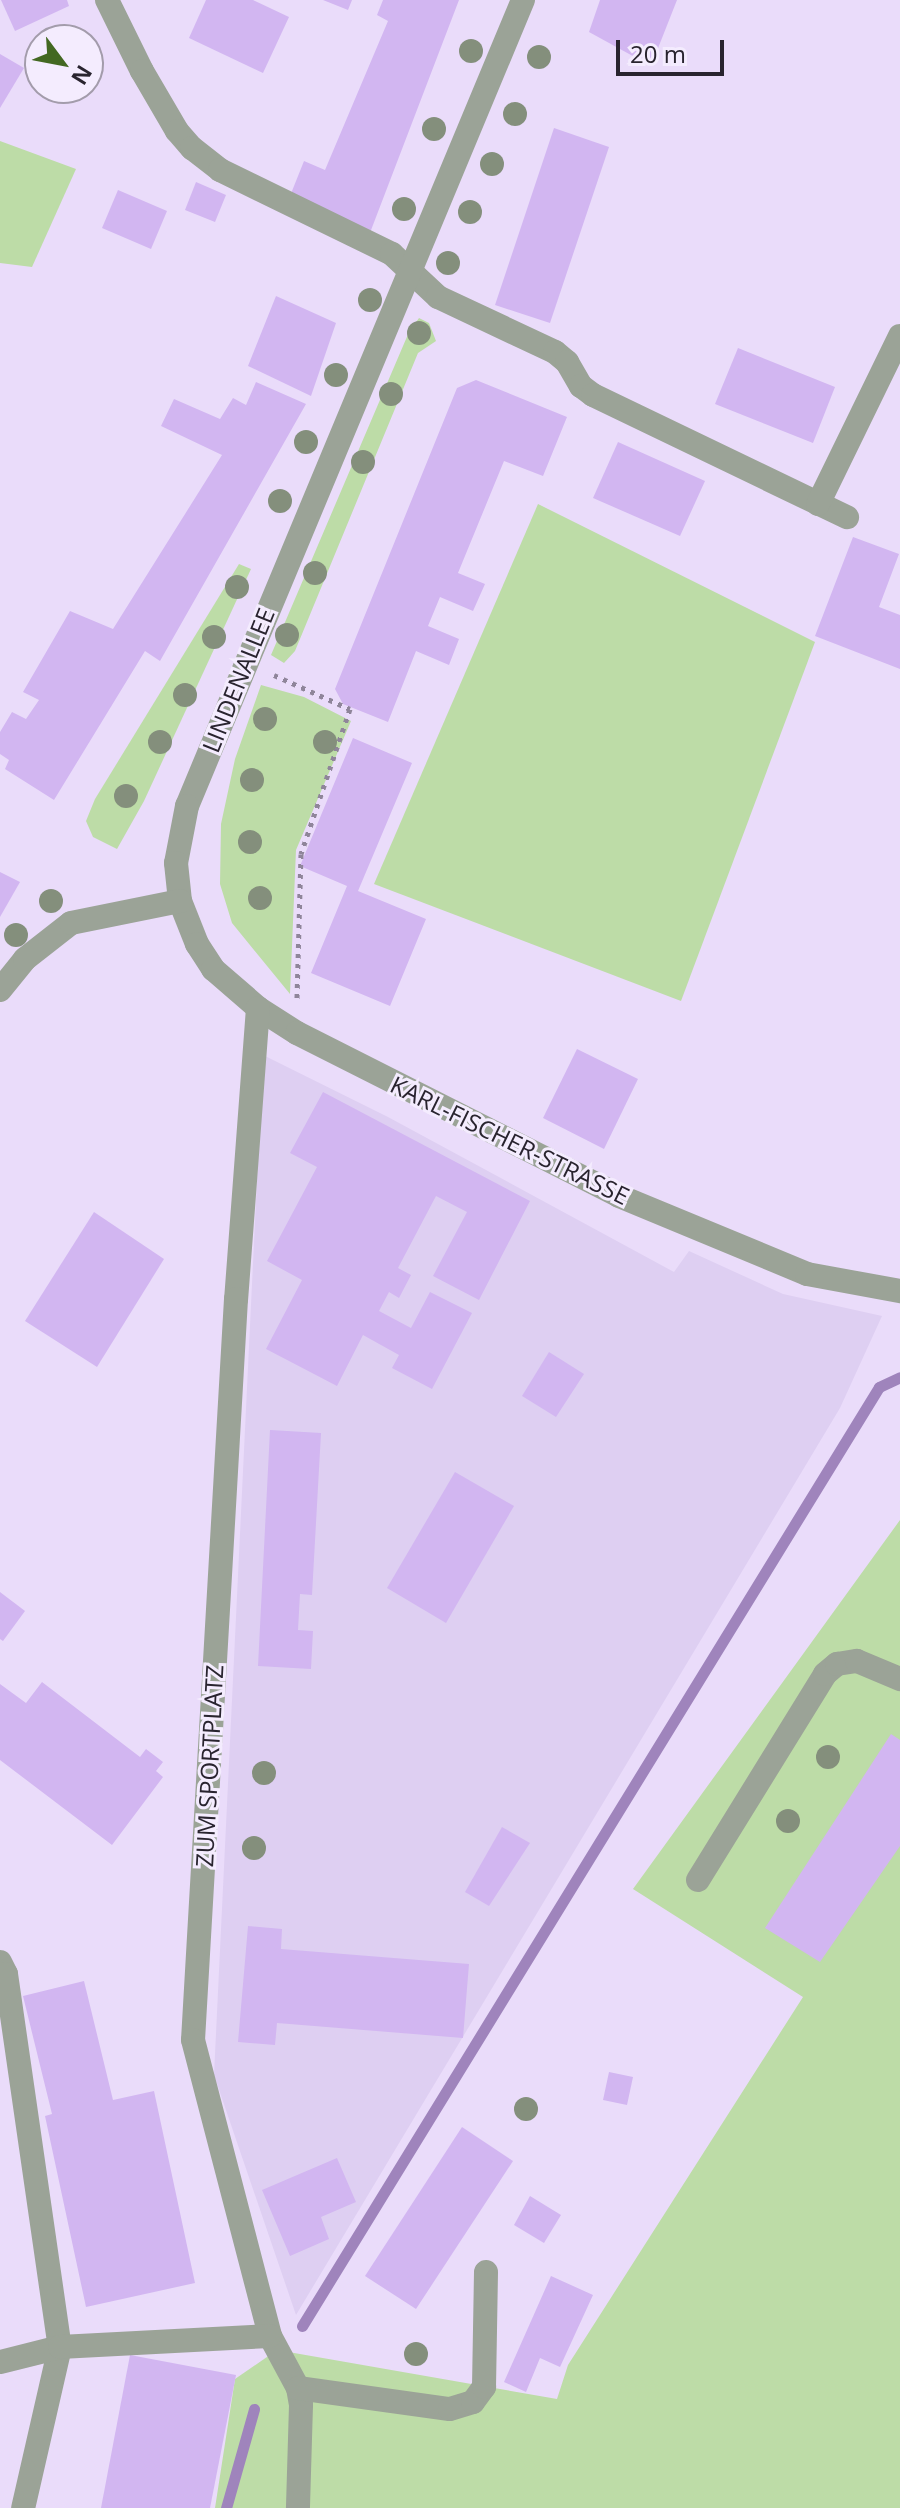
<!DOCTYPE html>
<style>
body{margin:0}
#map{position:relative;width:900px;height:2508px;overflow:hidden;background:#eadcfa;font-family:"Open Sans",sans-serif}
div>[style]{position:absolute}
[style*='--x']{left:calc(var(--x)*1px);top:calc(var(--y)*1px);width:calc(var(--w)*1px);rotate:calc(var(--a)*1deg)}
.built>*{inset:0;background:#decff2}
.green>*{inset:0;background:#bddca7}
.stream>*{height:11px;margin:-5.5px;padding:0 5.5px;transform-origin:5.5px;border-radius:5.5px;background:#9f84bc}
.building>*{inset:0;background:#d2b6f1}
.path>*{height:5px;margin-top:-2.5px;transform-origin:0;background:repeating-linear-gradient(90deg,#8f859a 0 4px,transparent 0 10px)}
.minor>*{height:24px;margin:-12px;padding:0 12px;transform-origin:12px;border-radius:12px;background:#9ba397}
.trees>*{width:24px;height:24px;margin:-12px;border-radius:50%;background:#848f7c}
span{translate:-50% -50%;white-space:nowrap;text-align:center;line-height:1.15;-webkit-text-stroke:6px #f4ecfe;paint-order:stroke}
.street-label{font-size:24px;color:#29242f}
.north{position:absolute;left:24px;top:24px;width:80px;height:80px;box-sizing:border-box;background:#f4ecfe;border:2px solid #a39cab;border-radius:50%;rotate:122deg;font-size:22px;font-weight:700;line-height:32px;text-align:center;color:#29242f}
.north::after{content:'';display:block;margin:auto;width:28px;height:36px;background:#436822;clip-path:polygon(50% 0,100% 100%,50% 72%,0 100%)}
.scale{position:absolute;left:616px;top:40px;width:108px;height:36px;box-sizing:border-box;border:4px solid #29242f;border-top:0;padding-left:10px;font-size:24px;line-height:28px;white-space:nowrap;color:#29242f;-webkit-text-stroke:6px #f4ecfe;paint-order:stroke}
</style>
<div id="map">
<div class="built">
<div style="clip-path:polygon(263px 1055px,388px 1117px,674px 1272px,689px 1251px,783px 1294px,882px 1316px,840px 1408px,296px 2315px,214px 2075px)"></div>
</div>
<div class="green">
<div style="clip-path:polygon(0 141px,76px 169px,32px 267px,0 263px)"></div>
<div style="clip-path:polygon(419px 318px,429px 323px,436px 341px,418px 353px,295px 651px,284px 663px,271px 655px,409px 332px)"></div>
<div style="clip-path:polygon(538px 504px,815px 642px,681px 1001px,374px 884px)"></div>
<div style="clip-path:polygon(239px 564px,251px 569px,144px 801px,117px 849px,93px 837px,86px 821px,95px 799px)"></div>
<div style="clip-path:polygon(261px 685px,304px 697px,351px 721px,296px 850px,290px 994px,232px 923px,220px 884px,221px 824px,235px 759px)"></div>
<div style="clip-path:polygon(900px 1520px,900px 2508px,215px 2508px,235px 2379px,277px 2350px,557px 2399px,568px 2365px,803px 1997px,633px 1889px)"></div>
</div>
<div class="stream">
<div style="--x:302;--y:2326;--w:1102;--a:-58.43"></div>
<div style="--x:879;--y:1387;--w:23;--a:-25"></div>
<div style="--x:226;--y:2508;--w:103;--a:-74.2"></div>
</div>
<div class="building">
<div style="clip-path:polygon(1px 0,67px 0,69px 6px,15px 31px)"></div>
<div style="clip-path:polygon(206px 0,253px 0,289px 17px,263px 73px,189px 38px)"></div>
<div style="clip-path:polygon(323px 0,352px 0,348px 10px)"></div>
<div style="clip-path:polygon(383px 0,459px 0,368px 238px,288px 201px,304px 161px,325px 170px,388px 21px,377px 15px)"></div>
<div style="clip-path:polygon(600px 0,677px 0,651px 66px,589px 32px)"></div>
<div style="clip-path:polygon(0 54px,24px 68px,0 108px)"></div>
<div style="clip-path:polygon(554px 128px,609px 147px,550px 323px,495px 305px)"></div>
<div style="clip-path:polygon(196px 182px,226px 195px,215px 222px,185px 210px)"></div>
<div style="clip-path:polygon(118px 190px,167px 211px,151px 249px,102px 228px)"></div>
<div style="clip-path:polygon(276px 296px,336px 323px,311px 396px,248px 366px)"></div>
<div style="clip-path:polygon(738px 348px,835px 387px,813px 443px,715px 404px)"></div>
<div style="clip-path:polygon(476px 380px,567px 417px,543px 476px,504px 461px,458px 573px,485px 584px,473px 611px,440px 597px,428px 626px,459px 639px,449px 665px,416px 651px,388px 722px,343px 704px,335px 689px,457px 388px)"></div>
<div style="clip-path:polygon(256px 382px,306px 404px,160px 661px,145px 651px,54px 800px,5px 769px,9px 760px,0 754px,0 732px,12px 712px,26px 719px,39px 700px,23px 692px,70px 611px,113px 629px,222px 455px,161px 426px,174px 399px,220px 419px,233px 398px,246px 405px)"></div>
<div style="clip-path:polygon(618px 442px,705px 481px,680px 536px,593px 498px)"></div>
<div style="clip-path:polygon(853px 537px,899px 554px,879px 607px,900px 615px,900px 669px,815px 636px)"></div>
<div style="clip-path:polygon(353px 738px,412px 763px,358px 891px,426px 919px,390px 1006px,311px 973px,347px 886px,300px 866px)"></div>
<div style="clip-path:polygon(0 872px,20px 882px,0 917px)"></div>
<div style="clip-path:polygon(577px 1049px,638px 1079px,604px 1149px,543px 1118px)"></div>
<div style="clip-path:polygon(323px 1092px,530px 1201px,479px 1300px,433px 1276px,467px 1212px,436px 1196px,398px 1268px,411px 1275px,399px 1298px,389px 1292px,379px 1311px,411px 1328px,430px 1292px,472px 1313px,432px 1389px,392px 1368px,399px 1355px,363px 1335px,337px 1386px,266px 1349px,302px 1280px,267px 1261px,317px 1167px,290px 1153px)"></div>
<div style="clip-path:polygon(94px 1212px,164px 1259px,97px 1367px,25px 1321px)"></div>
<div style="clip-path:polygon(549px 1352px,584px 1374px,556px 1417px,522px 1396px)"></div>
<div style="clip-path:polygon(270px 1430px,321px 1433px,312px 1595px,300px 1594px,298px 1630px,313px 1631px,311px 1669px,258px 1666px)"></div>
<div style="clip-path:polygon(455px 1472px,514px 1506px,446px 1623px,387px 1588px)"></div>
<div style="clip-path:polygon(0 1592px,25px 1611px,3px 1641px,0 1639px)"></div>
<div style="clip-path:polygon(42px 1682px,140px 1757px,146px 1749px,163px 1762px,156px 1771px,163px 1777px,112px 1845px,0 1760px,0 1684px,26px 1703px)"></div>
<div style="clip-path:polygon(891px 1734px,900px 1740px,900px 1846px,820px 1962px,765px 1928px)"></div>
<div style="clip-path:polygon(502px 1827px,530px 1843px,489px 1906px,465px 1892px)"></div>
<div style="clip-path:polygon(248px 1926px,282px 1929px,281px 1949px,469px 1964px,463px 2038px,277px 2023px,275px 2045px,238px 2042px)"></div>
<div style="clip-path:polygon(84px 1981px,113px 2100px,154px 2091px,195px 2283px,86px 2307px,45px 2116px,52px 2114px,23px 1996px)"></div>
<div style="clip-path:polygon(609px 2072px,633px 2077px,627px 2105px,603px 2100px)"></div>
<div style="clip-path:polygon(462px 2127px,513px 2161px,416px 2309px,365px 2276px)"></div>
<div style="clip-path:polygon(337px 2158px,356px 2202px,321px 2217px,329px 2239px,290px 2256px,262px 2190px)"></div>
<div style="clip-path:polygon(530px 2196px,561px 2215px,544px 2243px,514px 2225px)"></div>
<div style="clip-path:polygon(551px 2276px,593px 2295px,560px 2367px,540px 2358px,526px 2392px,504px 2382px)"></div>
<div style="clip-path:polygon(130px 2355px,236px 2375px,210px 2508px,101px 2508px)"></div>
</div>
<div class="path">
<div style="--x:274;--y:675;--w:83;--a:24.1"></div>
<div style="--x:350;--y:709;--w:153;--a:108.7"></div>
<div style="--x:301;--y:854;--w:146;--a:91.6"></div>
</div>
<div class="minor">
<div style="--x:107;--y:0;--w:79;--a:63.8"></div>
<div style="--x:142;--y:71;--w:69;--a:59.7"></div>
<div style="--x:177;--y:131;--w:23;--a:49"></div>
<div style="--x:192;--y:148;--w:36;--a:38"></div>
<div style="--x:220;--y:170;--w:191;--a:26"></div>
<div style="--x:392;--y:254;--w:63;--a:43.1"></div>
<div style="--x:438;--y:297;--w:129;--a:25.2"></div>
<div style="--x:555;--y:352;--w:16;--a:40"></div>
<div style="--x:567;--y:362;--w:28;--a:60"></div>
<div style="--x:581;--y:386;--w:15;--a:37"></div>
<div style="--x:593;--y:395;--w:282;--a:25.7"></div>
<div style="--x:523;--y:0;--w:873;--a:112.63"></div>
<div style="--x:187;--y:806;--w:58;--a:100.9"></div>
<div style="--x:176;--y:863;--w:38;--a:84"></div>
<div style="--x:180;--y:901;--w:46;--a:68.4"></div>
<div style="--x:197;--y:944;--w:30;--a:57"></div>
<div style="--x:213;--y:969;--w:60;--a:40.9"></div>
<div style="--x:258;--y:1008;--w:46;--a:32.7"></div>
<div style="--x:297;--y:1033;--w:361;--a:26.8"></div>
<div style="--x:619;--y:1196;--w:204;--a:22.5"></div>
<div style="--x:807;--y:1274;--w:95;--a:10.4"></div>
<div style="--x:818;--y:504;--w:187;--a:-64"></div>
<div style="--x:0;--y:990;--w:40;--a:-51"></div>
<div style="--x:25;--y:959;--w:58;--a:-38"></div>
<div style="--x:71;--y:923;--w:111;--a:-11.4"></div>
<div style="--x:258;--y:1008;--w:292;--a:94.3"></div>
<div style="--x:236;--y:1299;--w:742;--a:93.32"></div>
<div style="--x:193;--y:2040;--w:306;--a:75.4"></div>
<div style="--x:270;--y:2336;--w:59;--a:61.7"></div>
<div style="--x:298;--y:2388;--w:17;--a:80"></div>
<div style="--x:301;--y:2405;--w:103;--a:91.7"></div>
<div style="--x:698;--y:1880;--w:242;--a:-58.3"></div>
<div style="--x:825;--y:1674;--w:16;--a:-40"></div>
<div style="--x:837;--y:1664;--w:20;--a:-9"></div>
<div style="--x:857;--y:1661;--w:47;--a:22.7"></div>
<div style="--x:0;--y:1962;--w:13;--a:63"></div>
<div style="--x:6;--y:1974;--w:377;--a:81.8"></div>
<div style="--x:60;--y:2347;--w:165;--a:102.9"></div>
<div style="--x:0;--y:2362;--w:62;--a:-14"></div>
<div style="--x:60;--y:2347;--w:210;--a:-3"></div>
<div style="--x:298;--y:2388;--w:153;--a:7.9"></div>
<div style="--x:450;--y:2409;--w:24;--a:-17"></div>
<div style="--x:473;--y:2402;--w:19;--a:-54"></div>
<div style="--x:484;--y:2387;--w:115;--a:-89"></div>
</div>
<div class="trees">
<div style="left:471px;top:51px"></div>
<div style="left:539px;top:57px"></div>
<div style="left:515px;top:114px"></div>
<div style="left:434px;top:129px"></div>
<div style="left:492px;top:164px"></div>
<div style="left:404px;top:209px"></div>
<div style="left:470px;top:212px"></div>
<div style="left:448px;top:263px"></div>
<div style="left:370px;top:300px"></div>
<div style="left:419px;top:333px"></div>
<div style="left:336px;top:375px"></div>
<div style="left:391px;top:394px"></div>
<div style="left:306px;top:442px"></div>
<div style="left:363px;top:462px"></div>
<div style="left:280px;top:501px"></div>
<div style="left:315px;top:573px"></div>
<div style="left:237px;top:587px"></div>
<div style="left:287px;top:635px"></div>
<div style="left:214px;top:637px"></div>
<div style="left:185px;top:695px"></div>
<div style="left:265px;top:719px"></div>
<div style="left:160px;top:742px"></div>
<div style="left:325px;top:742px"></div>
<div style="left:252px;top:780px"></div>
<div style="left:126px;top:796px"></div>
<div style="left:250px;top:842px"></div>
<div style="left:260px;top:898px"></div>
<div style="left:51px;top:901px"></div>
<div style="left:16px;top:935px"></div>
<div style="left:828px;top:1757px"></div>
<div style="left:264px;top:1773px"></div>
<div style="left:788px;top:1821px"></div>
<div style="left:254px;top:1848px"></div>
<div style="left:526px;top:2109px"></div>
<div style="left:416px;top:2354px"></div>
</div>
<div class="street-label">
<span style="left:238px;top:680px;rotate:-68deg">LINDENALLEE</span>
<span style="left:510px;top:1140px;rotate:26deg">KARL-FISCHER-STRASSE</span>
<span style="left:209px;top:1766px;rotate:-87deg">ZUM SPORTPLATZ</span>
</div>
<div class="north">N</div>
<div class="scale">20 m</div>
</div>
